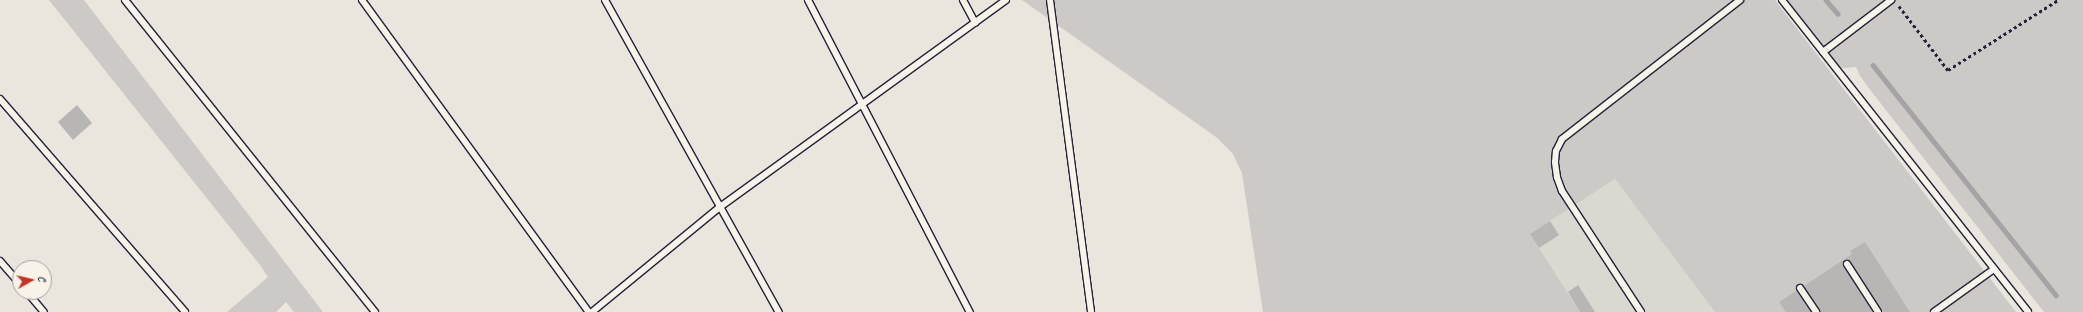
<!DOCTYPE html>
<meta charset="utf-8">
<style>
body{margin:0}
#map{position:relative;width:2083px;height:312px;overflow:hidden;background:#eae6de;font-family:Caveat,sans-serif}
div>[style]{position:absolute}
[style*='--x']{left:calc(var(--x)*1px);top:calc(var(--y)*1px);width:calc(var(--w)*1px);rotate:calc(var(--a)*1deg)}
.built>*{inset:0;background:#dbd8d2}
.green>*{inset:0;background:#cdc9c6}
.stream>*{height:4.5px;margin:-2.25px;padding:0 2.25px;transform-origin:2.25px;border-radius:2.25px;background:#a6a3a6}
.building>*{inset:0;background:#b8b6b5}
.path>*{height:2.5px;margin-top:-1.25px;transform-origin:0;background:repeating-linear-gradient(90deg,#22223b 0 3px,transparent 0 6px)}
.roads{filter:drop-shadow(1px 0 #22223b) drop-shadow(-1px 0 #22223b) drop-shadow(0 1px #22223b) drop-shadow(0 -1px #22223b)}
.lane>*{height:6px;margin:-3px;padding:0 3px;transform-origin:3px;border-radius:3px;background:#f7f3e8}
span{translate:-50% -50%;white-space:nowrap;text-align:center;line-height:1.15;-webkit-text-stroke:4px #f7f3e8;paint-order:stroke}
.north{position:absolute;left:12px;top:260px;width:40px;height:40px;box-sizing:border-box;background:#f7f3e8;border:1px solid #a29fa3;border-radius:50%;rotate:82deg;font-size:11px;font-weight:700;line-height:16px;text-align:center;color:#22223b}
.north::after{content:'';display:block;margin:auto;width:14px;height:18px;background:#c8321e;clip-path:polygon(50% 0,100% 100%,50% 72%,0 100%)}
</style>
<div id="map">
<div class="built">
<div style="clip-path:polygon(1615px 179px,1715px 312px,1580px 312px,1530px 234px)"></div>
</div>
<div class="green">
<div style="clip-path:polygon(49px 0,84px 0,323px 312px,294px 312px,286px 302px,276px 312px,227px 312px,268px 277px,260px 265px)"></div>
<div style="clip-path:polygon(1022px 0,1775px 0,2016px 312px,1715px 312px,1615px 179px,1530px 234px,1580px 312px,1263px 312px,1242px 173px,1233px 154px,1216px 137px)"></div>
<div style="clip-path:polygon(1785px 0,2083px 0,2083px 312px,2044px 312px,1871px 91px,1860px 76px,1856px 67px,1843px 68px,1833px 64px)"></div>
</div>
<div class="stream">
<div style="--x:1826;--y:0;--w:18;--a:49"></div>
<div style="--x:1873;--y:65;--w:294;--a:51.5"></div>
</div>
<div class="building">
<div style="clip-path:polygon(77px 105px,92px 123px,73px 140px,58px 122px)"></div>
<div style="clip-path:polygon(1550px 221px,1559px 235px,1539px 248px,1530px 234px)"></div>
<div style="clip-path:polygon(1865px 242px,1910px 312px,1882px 312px,1851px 262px,1847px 260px,1843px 262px,1843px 266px,1873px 312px,1820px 312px,1804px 286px,1852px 254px,1850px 251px)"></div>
<div style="clip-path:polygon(1578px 285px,1595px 312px,1580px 312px,1568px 292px)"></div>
<div style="clip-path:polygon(1796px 291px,1811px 312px,1786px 312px,1779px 302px)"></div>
</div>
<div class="path">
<div style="--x:1899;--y:6;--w:81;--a:52.6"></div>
<div style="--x:1948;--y:70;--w:130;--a:-32.5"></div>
</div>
<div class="roads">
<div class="lane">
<div style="--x:125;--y:0;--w:400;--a:51.3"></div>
<div style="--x:362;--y:0;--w:386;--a:54"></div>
<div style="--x:605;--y:0;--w:357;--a:60.9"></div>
<div style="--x:808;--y:0;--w:352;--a:62.6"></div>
<div style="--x:963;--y:0;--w:26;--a:62"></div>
<div style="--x:1050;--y:0;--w:315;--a:82.5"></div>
<div style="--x:1782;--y:0;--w:397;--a:51.7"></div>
<div style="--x:1823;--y:52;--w:86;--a:-37.4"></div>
<div style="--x:0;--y:99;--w:282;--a:49"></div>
<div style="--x:0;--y:261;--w:30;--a:49"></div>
<div style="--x:1847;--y:264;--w:57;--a:57.1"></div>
<div style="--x:1800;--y:288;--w:29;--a:56"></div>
<div style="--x:27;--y:292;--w:26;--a:50"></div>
<div style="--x:592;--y:312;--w:166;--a:-39.4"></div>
<div style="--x:720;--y:207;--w:353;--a:-35.9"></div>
<div style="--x:1641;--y:312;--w:145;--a:-123.1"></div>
<div style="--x:1562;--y:191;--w:15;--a:-110"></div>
<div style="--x:1557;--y:177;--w:15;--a:-98"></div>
<div style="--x:1555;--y:162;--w:11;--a:-85"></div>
<div style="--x:1556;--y:151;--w:13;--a:-63"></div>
<div style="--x:1562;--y:139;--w:226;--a:-38"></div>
<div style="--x:1934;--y:312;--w:74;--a:-35.6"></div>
</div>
</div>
<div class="north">С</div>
</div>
